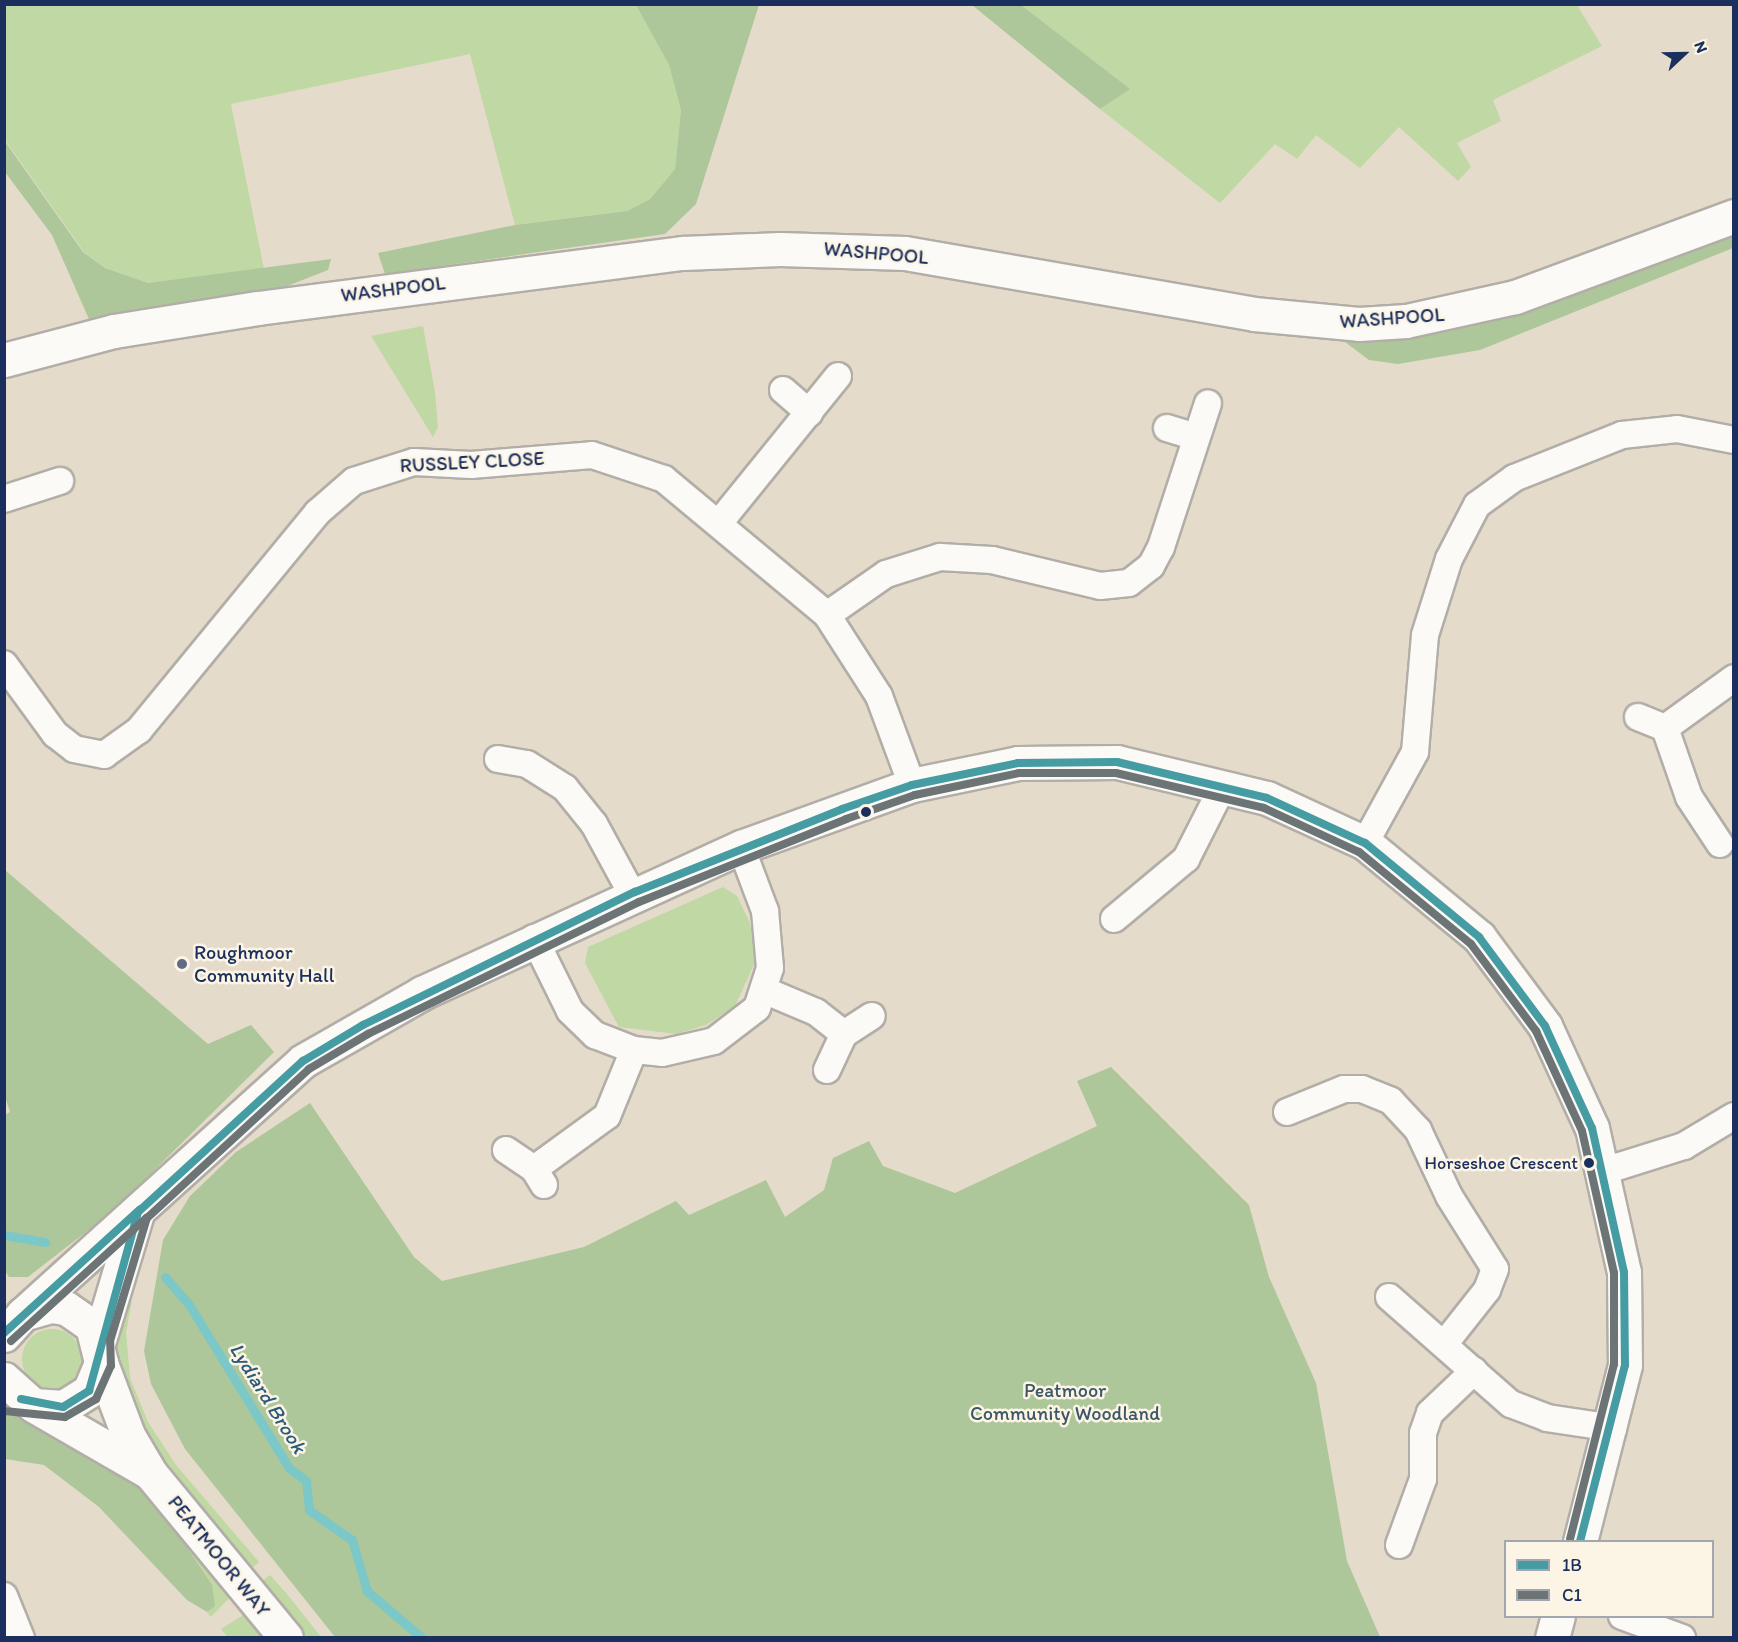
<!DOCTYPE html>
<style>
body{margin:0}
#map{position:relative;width:1738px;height:1642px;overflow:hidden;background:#e5dbca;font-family:Itim,sans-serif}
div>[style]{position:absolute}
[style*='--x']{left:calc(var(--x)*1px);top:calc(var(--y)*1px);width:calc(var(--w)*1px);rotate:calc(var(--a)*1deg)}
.green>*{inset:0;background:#bfd8a4}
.round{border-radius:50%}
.forest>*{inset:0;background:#adc79a}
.stream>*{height:9px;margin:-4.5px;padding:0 4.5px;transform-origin:4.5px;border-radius:4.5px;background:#7cc7c7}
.roads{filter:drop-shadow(2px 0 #b2aea7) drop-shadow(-2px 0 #b2aea7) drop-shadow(0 2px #b2aea7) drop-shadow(0 -2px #b2aea7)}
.street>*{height:26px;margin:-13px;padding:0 13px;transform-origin:13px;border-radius:13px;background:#fbfaf7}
.secondary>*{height:33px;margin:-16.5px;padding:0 16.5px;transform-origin:16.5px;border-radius:16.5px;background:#fbfaf7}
.bus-1>*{height:8px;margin:-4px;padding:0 4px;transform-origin:4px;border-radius:4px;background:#459ca2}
.bus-2>*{height:8px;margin:-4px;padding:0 4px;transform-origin:4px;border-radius:4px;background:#6c7476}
.dots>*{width:16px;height:16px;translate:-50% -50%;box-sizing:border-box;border:3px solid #fcf5e5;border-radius:50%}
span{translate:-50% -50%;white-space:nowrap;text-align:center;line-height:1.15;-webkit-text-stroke:5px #fcf5e5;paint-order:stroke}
.bus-label{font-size:18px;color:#1b2f5e}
.right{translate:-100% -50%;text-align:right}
.street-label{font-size:20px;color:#1b2f5e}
.poi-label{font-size:20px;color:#1b2f5e}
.left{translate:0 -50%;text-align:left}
.park-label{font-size:20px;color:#3c5868}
.water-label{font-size:21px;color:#2b5a7d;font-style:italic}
.frame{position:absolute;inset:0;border:6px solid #1b2f5e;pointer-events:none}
.legend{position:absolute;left:1504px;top:1540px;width:210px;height:78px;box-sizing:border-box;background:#fcf5e5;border:2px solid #a2a6af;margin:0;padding:8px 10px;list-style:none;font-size:18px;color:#1b2f5e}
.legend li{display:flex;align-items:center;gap:12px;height:30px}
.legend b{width:30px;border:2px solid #a2a6af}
.north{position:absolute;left:1654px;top:24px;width:60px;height:60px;-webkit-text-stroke:4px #fcf5e5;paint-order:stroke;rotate:68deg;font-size:16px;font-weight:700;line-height:24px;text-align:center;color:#1b2f5e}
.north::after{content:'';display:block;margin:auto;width:21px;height:27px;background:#1b2f5e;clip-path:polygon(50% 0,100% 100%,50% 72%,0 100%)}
</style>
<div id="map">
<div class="green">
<div style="clip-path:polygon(4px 5px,636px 5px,669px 65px,681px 110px,675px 169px,650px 199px,627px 211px,515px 225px,470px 54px,231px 104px,264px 269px,148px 283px,105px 268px,84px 252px,5px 140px)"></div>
<div style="clip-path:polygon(1021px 5px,1577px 5px,1602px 46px,1493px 100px,1501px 121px,1457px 143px,1471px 167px,1458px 181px,1399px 127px,1360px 168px,1316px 135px,1297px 159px,1275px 144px,1220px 203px,1100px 109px,1129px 89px)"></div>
<div style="clip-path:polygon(423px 326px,435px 392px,438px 427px,433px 437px,371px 336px)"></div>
<div style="clip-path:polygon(723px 887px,737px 896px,750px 923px,756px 960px,735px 1006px,706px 1025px,676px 1034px,619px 1027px,585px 963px,588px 947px)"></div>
<div style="clip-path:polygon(124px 1299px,132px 1301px,126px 1332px,130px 1378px,148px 1422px,176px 1465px,259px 1562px,252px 1568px,147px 1438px,115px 1358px)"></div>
<div class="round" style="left:22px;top:1329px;width:60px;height:60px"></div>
<div style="clip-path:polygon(162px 1510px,231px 1596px,211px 1617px,207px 1612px,215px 1605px)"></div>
<div style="clip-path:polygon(270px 1575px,287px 1594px,321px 1637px,307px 1637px,262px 1581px)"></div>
<div style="clip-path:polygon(245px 1614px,264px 1637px,228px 1637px,221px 1629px)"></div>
</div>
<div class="forest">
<div style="clip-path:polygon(636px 5px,759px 5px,696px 204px,665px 234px,385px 274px,378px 253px,515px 225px,627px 211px,650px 199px,675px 169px,681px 110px,669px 65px)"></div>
<div style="clip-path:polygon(972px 5px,1021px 5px,1130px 89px,1100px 109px)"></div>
<div style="clip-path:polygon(4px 140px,83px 252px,105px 268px,148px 283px,331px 259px,328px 270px,277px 290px,92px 326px,52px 235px,5px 172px)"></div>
<div style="clip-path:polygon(1733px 227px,1733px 248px,1480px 350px,1398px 364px,1369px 360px,1341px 339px)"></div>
<div style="clip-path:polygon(5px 870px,208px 1044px,251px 1025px,274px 1052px,113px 1211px,28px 1277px,9px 1277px,5px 1271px,4px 1115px,10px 1112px,4px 1094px)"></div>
<div style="clip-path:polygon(1111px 1067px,1249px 1205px,1269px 1277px,1316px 1383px,1347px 1561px,1380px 1637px,335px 1637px,185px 1449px,151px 1384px,144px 1351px,163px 1240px,190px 1196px,236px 1152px,310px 1103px,414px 1257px,442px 1281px,584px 1247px,676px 1201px,689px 1215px,766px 1180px,785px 1217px,824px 1190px,833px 1158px,869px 1141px,883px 1166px,955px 1193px,1097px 1126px,1077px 1081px)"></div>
<div style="clip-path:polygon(4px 1415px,27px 1417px,107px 1457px,162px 1510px,212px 1585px,215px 1606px,207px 1612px,187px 1600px,99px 1507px,44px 1465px,5px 1459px)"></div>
</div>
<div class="stream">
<div style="--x:4;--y:1235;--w:42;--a:9.7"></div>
<div style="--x:165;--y:1277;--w:35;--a:49"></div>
<div style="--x:188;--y:1303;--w:193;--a:58.5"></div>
<div style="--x:289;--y:1468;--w:21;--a:37"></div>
<div style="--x:306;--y:1481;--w:29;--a:84"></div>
<div style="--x:309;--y:1510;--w:52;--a:34.9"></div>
<div style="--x:352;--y:1540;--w:53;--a:73.6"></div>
<div style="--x:367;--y:1591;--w:72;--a:40.5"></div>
</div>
<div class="roads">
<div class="street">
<div style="--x:783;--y:390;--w:35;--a:41"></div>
<div style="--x:1167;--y:428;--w:30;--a:17"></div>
<div style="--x:4;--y:499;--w:59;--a:-17.8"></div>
<div style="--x:719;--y:523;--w:189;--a:-51"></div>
<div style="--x:827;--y:615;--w:72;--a:-34.8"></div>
<div style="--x:886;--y:574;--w:57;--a:-17.5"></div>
<div style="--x:940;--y:557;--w:52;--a:3.3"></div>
<div style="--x:992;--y:560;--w:111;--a:13.5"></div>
<div style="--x:1100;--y:586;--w:29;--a:-6"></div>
<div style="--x:1129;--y:583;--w:28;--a:-38"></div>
<div style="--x:1151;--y:566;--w:21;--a:-62"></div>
<div style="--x:1161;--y:547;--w:151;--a:-71.9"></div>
<div style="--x:4;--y:664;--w:87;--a:53.9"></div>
<div style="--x:55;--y:734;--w:24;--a:38"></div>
<div style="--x:74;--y:749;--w:31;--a:11"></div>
<div style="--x:104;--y:755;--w:43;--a:-35.5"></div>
<div style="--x:139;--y:730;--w:281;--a:-50.6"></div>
<div style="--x:317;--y:513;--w:49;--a:-40.9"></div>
<div style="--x:354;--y:481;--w:63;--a:-17.6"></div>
<div style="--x:414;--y:462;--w:57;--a:3"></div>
<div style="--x:471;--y:465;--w:121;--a:-4.7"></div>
<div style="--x:592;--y:455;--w:76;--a:18.4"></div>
<div style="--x:664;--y:479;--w:212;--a:39.8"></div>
<div style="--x:827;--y:615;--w:96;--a:57.3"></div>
<div style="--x:879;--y:696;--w:95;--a:69.7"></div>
<div style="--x:1638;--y:717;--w:29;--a:22"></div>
<div style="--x:498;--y:759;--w:29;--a:10"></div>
<div style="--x:527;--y:764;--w:45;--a:32.3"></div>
<div style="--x:565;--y:788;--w:46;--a:51.1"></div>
<div style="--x:594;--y:824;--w:80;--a:61.5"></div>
<div style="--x:1365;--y:843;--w:104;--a:-61.2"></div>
<div style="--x:1415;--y:752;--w:117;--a:-85.1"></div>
<div style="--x:1425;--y:635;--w:80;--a:-72.5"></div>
<div style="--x:1449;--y:559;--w:61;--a:-62.6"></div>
<div style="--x:1477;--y:505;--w:46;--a:-36.1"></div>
<div style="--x:1514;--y:478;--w:116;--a:-21.7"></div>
<div style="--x:1622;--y:435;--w:55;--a:-6.2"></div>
<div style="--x:1677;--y:429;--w:58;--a:10.9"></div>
<div style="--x:1720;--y:844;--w:56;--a:-123.4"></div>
<div style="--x:1689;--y:797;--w:73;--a:-109.2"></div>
<div style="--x:1665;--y:728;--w:85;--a:-35.9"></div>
<div style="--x:1114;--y:919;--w:94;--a:-39.8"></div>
<div style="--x:1186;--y:859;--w:82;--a:-63.1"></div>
<div style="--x:534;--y:938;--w:81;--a:63.7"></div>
<div style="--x:570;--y:1011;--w:35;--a:44"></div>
<div style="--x:595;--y:1035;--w:42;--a:21"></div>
<div style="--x:634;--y:1050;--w:28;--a:6"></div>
<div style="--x:662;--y:1053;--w:53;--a:-13"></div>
<div style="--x:714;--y:1041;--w:54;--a:-37.5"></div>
<div style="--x:757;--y:1008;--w:42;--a:-72"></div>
<div style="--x:770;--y:968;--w:57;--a:-95"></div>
<div style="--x:765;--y:911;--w:68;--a:-110.6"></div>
<div style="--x:766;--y:991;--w:54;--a:22.8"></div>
<div style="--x:816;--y:1012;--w:36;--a:38"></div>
<div style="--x:844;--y:1034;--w:33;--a:-33"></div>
<div style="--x:827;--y:1070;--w:40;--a:-65"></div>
<div style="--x:1287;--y:1112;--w:61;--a:-22"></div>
<div style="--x:1344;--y:1089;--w:18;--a:0"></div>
<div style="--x:1362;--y:1089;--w:31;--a:22"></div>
<div style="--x:1391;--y:1101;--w:40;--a:47"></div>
<div style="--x:1418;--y:1130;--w:73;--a:64.8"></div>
<div style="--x:1449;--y:1196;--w:86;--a:57.8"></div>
<div style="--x:1495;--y:1269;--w:22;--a:111"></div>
<div style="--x:1487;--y:1290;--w:66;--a:128.3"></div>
<div style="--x:506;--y:1150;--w:34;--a:34"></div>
<div style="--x:1604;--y:1171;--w:84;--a:-17.4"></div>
<div style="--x:1684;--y:1146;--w:58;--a:-31"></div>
<div style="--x:544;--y:1185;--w:19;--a:-122"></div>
<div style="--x:534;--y:1169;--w:90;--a:-36"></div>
<div style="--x:607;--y:1116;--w:71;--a:-67.8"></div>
<div style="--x:1389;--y:1297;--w:162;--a:41.3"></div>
<div style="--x:1511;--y:1404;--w:39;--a:21"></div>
<div style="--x:1547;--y:1418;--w:67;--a:8.6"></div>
<div style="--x:1399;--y:1545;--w:70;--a:-70"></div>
<div style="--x:1423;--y:1479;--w:46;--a:-90"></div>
<div style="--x:1423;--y:1433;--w:21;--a:-71"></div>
<div style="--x:1430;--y:1413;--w:61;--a:-43.7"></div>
<div style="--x:4;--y:1596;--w:45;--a:68"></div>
<div style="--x:1622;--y:1616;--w:64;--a:20.1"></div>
</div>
<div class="secondary">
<div style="--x:4;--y:360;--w:114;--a:-14.8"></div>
<div style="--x:114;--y:331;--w:146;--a:-9.1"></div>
<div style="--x:258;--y:308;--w:429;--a:-7.4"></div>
<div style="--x:683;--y:253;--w:97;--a:-2.4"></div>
<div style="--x:780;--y:249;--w:125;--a:1.8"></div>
<div style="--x:905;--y:253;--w:354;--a:9.9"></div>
<div style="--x:1254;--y:314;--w:105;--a:5.4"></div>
<div style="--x:1359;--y:324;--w:47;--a:-3.7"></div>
<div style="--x:1406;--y:321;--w:112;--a:-12.4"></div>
<div style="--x:1515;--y:297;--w:233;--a:-20.3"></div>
<div style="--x:23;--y:1314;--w:377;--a:-42.1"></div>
<div style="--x:303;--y:1061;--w:137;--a:-29.7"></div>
<div style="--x:422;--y:993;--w:351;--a:-24.6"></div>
<div style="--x:741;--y:847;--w:182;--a:-19.9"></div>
<div style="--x:912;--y:785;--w:108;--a:-11.7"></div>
<div style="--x:1018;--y:763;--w:99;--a:-0.6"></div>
<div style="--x:1117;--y:762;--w:154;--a:13.5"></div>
<div style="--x:1267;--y:798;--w:108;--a:24.7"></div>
<div style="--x:1365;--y:843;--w:148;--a:39.5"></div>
<div style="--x:1479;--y:937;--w:111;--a:53.4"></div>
<div style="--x:1545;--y:1026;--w:112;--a:65.3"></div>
<div style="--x:1592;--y:1128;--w:148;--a:77.5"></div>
<div style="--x:1624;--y:1272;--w:93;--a:89.4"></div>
<div style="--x:1625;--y:1365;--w:183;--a:104.3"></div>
<div style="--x:4;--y:1335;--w:28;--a:-48"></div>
<div style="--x:23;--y:1314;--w:29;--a:-16"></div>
<div style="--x:51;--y:1306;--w:15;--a:8"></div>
<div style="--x:66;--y:1308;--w:32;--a:35"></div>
<div style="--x:92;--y:1326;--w:38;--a:76"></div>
<div style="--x:101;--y:1363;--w:30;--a:113"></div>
<div style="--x:89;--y:1391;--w:31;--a:148"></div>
<div style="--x:63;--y:1407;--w:30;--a:-176"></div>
<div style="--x:33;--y:1405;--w:39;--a:-138"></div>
<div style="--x:99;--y:1340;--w:133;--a:-73.3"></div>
<div style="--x:101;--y:1363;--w:77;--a:69.4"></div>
<div style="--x:128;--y:1435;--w:45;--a:59.5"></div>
<div style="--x:151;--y:1474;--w:212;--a:50.5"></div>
<div style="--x:36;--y:1407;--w:128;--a:30"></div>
<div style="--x:1552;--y:1638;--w:23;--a:-75"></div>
</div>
</div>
<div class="bus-1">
<div style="--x:4;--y:1333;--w:183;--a:-42.3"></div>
<div style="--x:21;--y:1399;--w:43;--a:10.8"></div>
<div style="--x:63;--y:1407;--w:31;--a:-32"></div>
<div style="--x:89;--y:1391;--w:186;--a:-74.7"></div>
<div style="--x:138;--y:1212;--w:224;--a:-42.5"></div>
<div style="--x:303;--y:1061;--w:70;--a:-31"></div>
<div style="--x:363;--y:1025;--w:303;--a:-26.1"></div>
<div style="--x:635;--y:892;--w:223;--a:-21.8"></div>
<div style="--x:842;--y:809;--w:74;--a:-18.9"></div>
<div style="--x:912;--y:785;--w:108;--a:-11.7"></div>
<div style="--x:1018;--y:763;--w:99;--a:-0.6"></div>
<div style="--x:1117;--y:762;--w:154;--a:13.5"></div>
<div style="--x:1267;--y:798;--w:108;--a:24.7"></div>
<div style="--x:1365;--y:843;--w:148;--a:39.5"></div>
<div style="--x:1479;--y:937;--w:111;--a:53.4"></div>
<div style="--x:1545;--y:1026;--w:112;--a:65.3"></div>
<div style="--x:1592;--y:1128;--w:148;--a:77.5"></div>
<div style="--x:1624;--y:1272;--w:93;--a:89.4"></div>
<div style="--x:1625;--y:1365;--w:183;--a:104.3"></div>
</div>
<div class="bus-2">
<div style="--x:11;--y:1341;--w:183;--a:-42.3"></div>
<div style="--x:4;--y:1411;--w:61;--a:5.6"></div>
<div style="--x:65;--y:1417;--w:36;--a:-30"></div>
<div style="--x:96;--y:1399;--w:36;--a:-66"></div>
<div style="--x:111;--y:1366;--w:25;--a:-92"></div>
<div style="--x:110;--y:1341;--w:128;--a:-73.3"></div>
<div style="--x:147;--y:1218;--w:220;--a:-42.6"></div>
<div style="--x:309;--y:1069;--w:69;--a:-30.7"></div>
<div style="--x:368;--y:1034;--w:301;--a:-26"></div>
<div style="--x:639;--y:902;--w:223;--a:-21.8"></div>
<div style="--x:846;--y:819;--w:73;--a:-19.2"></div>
<div style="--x:915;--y:795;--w:106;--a:-11.9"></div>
<div style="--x:1019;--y:773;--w:97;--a:0"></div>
<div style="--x:1116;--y:773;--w:152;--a:13.3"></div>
<div style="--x:1264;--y:808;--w:105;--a:24.9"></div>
<div style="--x:1359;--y:852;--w:145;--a:39.4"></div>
<div style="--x:1471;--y:944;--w:109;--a:53.2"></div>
<div style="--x:1536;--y:1031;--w:110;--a:65.3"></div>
<div style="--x:1582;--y:1131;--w:146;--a:77.3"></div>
<div style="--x:1614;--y:1273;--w:91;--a:90"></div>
<div style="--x:1614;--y:1364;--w:180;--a:104.1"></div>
</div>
<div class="dots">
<div style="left:866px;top:812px;background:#1b2f5e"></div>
<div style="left:182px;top:964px;background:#626b84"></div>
<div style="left:1589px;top:1163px;background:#1b2f5e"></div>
</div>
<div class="bus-label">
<span class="right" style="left:1578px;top:1163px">Horseshoe Crescent</span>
</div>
<div class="street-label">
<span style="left:876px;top:253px;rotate:5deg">WASHPOOL</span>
<span style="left:393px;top:289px;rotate:-7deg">WASHPOOL</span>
<span style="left:1392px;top:318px;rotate:-4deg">WASHPOOL</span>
<span style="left:472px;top:462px;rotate:-3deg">RUSSLEY CLOSE</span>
<span style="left:219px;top:1556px;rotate:51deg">PEATMOOR WAY</span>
</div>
<div class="poi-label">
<span class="left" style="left:194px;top:964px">Roughmoor<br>Community Hall</span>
</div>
<div class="park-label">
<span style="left:1065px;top:1402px">Peatmoor<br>Community Woodland</span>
</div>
<div class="water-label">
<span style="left:268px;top:1398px;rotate:58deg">Lydiard Brook</span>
</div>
<div class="frame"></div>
<ul class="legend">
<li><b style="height:8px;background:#459ca2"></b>1B</li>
<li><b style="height:8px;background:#6c7476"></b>C1</li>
</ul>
<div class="north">N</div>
</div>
